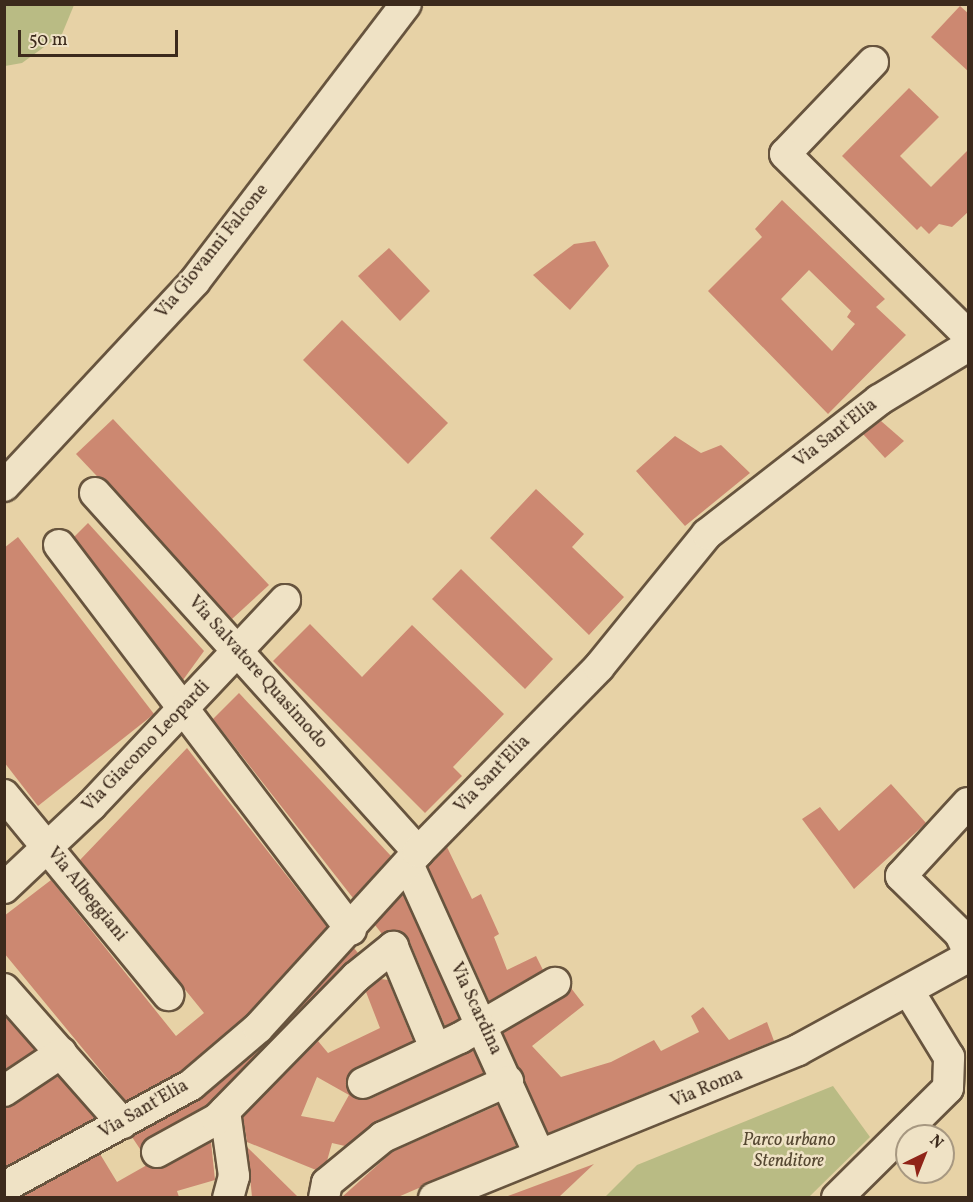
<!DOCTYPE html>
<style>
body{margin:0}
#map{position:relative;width:973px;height:1202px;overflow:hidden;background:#e7d2a6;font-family:Vollkorn,serif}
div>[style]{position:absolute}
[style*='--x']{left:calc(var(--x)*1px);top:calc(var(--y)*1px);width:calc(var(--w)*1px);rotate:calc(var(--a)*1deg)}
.green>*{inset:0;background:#b9bb84}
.building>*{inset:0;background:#cc8871}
.roads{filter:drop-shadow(2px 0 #67543e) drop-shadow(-2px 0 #67543e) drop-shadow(0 2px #67543e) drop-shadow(0 -2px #67543e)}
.minor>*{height:30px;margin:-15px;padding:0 15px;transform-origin:15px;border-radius:15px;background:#efe2c5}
span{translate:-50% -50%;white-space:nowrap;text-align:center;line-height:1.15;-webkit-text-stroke:5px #efe2c5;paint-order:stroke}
.street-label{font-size:18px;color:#3c2a1c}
.park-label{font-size:18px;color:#554731;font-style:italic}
.frame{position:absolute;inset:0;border:6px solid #3c2a1c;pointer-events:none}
.north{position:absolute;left:895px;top:1124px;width:60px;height:60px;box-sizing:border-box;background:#efe2c5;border:2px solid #a79881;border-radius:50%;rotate:43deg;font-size:16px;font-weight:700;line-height:24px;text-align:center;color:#3c2a1c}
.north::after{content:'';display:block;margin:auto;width:21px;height:27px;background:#8f2418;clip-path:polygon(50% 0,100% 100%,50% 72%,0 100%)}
.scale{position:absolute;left:18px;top:30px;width:160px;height:27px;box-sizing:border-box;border:3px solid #3c2a1c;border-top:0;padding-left:8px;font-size:18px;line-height:21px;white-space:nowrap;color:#3c2a1c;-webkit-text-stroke:4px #efe2c5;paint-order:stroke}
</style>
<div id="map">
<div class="green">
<div style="clip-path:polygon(5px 4px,74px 4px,74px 5px,62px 34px,22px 63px,5px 66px)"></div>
<div style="clip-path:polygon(833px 1086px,870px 1137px,809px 1197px,605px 1197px,637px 1165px)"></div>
</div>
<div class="building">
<div style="clip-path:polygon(960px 6px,969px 14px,969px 72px,931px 37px)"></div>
<div style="clip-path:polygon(909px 88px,939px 117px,900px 156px,931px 187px,969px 149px,969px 211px,952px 227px,939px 224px,929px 234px,921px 226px,917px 230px,842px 156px)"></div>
<div style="clip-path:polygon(evenodd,782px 200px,885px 299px,876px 307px,906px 335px,828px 414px,708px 291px,762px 237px,755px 229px,782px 200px,809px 270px,851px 311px,847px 317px,855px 324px,832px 351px,781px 299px,809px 270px)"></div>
<div style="clip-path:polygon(595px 241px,609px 266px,570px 310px,533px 275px,574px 244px)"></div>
<div style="clip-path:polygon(389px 248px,430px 291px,400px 321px,358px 276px)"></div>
<div style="clip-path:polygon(342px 320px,448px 423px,408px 464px,303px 360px)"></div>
<div style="clip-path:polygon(113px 419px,269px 585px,232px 619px,76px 454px)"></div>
<div style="clip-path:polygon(881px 421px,904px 441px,885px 458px,863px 434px)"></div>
<div style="clip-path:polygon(675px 436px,701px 453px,721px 445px,750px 473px,685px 526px,636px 471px)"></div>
<div style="clip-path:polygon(536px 489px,584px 534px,572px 547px,624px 597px,589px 635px,490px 538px)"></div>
<div style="clip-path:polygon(88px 523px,204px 651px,183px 680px,74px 537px)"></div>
<div style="clip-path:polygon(18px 537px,154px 714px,38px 806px,4px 762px,4px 548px)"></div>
<div style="clip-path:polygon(461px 569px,553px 659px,525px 689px,432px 599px)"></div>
<div style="clip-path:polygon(310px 624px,362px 677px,412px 625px,504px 714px,453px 767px,462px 776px,425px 813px,273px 661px)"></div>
<div style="clip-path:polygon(239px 693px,391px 856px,353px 898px,213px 719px)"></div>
<div style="clip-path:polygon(187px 748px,327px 927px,246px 1016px,181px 1071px,126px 1101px,4px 953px,4px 916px,51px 880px,176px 1036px,204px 1013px,80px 860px)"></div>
<div style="clip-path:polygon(891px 784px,926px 823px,854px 889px,802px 819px,820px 807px,839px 831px)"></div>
<div style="clip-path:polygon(447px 847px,472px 899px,481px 894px,499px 934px,494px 937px,507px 970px,536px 956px,543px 970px,489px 1001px,428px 867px)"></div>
<div style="clip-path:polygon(403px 894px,459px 1019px,445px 1026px,409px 940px,397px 930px,382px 934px,375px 925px)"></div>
<div style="clip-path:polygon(354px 948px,358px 953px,273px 1037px)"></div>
<div style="clip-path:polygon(evenodd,381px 979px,388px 980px,413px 1041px,349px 1073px,346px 1082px,353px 1097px,370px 1099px,473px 1050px,484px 1073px,376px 1121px,345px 1146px,332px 1143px,327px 1161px,316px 1170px,247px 1142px,243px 1117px,318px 1041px,328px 1053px,380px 1028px,366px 992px,381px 979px,317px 1077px,349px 1095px,334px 1122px,301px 1116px,317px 1077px)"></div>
<div style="clip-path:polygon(571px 988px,584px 1005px,532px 1046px,561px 1077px,611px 1062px,654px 1040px,661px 1051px,699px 1032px,691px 1016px,703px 1007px,729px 1040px,767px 1022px,774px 1041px,548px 1133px,503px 1033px)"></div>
<div style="clip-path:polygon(4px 1016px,35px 1050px,4px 1070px)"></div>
<div style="clip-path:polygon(269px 1042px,206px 1105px,149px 1137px,140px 1149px,132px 1137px,202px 1098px)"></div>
<div style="clip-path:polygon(58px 1076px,95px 1118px,4px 1167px,4px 1108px)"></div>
<div style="clip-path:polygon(498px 1105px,516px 1146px,398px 1197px,342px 1197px,392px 1152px)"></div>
<div style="clip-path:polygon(211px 1142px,215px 1180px,177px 1191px,179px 1197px,21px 1197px,100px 1154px,117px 1182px,147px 1165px,165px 1167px)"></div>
<div style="clip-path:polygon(247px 1147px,298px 1197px,252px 1197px)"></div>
<div style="clip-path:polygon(594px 1164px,559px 1197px,509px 1197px,508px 1196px)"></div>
</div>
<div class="roads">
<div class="minor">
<div style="--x:873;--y:62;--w:127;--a:133.7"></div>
<div style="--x:785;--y:154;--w:257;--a:44.7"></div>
<div style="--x:4;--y:486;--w:280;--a:-47"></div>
<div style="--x:195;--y:281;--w:348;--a:-52.7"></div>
<div style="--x:95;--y:493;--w:483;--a:48"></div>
<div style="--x:59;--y:545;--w:483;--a:52.8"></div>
<div style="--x:4;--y:795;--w:259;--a:50.6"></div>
<div style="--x:968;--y:803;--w:99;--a:132.5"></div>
<div style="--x:901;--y:876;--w:83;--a:44.5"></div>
<div style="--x:960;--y:934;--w:19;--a:65"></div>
<div style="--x:408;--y:864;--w:318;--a:65.7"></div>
<div style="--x:4;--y:888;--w:120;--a:-43.3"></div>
<div style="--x:91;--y:806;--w:283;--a:-46.7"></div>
<div style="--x:4;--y:989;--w:179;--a:48.6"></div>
<div style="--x:363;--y:1083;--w:107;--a:-24.9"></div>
<div style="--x:460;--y:1038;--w:110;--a:-30.1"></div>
<div style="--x:4;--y:1091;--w:69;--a:-33.7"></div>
<div style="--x:225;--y:1111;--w:66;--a:82.1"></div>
<div style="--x:234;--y:1176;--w:23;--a:105"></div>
<div style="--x:157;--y:1152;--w:68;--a:-28.8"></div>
<div style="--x:217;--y:1119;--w:199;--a:-45.6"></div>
<div style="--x:356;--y:977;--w:48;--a:-39"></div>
<div style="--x:393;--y:947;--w:109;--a:67.4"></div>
<div style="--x:4;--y:1187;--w:213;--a:-28.6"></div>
<div style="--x:191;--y:1085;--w:88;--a:-40.4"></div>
<div style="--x:258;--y:1028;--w:238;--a:-47.7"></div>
<div style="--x:418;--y:852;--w:259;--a:-45.6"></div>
<div style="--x:599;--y:667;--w:171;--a:-50.9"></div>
<div style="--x:707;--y:534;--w:218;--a:-37.9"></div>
<div style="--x:879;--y:400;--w:104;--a:-31.2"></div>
<div style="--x:324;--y:1198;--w:15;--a:-79"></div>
<div style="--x:327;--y:1183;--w:72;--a:-39.4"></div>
<div style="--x:383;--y:1137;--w:137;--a:-24.1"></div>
<div style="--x:434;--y:1198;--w:393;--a:-22.1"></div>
<div style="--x:798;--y:1050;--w:194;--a:-28.7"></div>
<div style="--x:837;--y:1198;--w:156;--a:-44.7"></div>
<div style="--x:948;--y:1088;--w:31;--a:-88"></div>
<div style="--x:949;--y:1057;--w:75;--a:-121.4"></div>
</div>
</div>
<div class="street-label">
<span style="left:213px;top:252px;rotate:-51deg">Via Giovanni Falcone</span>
<span style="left:836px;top:434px;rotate:-38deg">Via Sant'Elia</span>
<span style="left:257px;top:673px;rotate:48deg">Via Salvatore Quasimodo</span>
<span style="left:147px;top:747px;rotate:-46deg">Via Giacomo Leopardi</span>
<span style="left:493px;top:775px;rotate:-46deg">Via Sant'Elia</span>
<span style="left:86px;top:895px;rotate:51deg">Via Albeggiani</span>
<span style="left:475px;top:1009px;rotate:65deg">Via Scardina</span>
<span style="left:707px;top:1089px;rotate:-23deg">Via Roma</span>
<span style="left:144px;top:1110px;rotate:-30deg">Via Sant'Elia</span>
</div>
<div class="park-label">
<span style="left:789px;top:1152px">Parco urbano<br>Stenditore</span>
</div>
<div class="frame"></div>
<div class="north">N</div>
<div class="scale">50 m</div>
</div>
